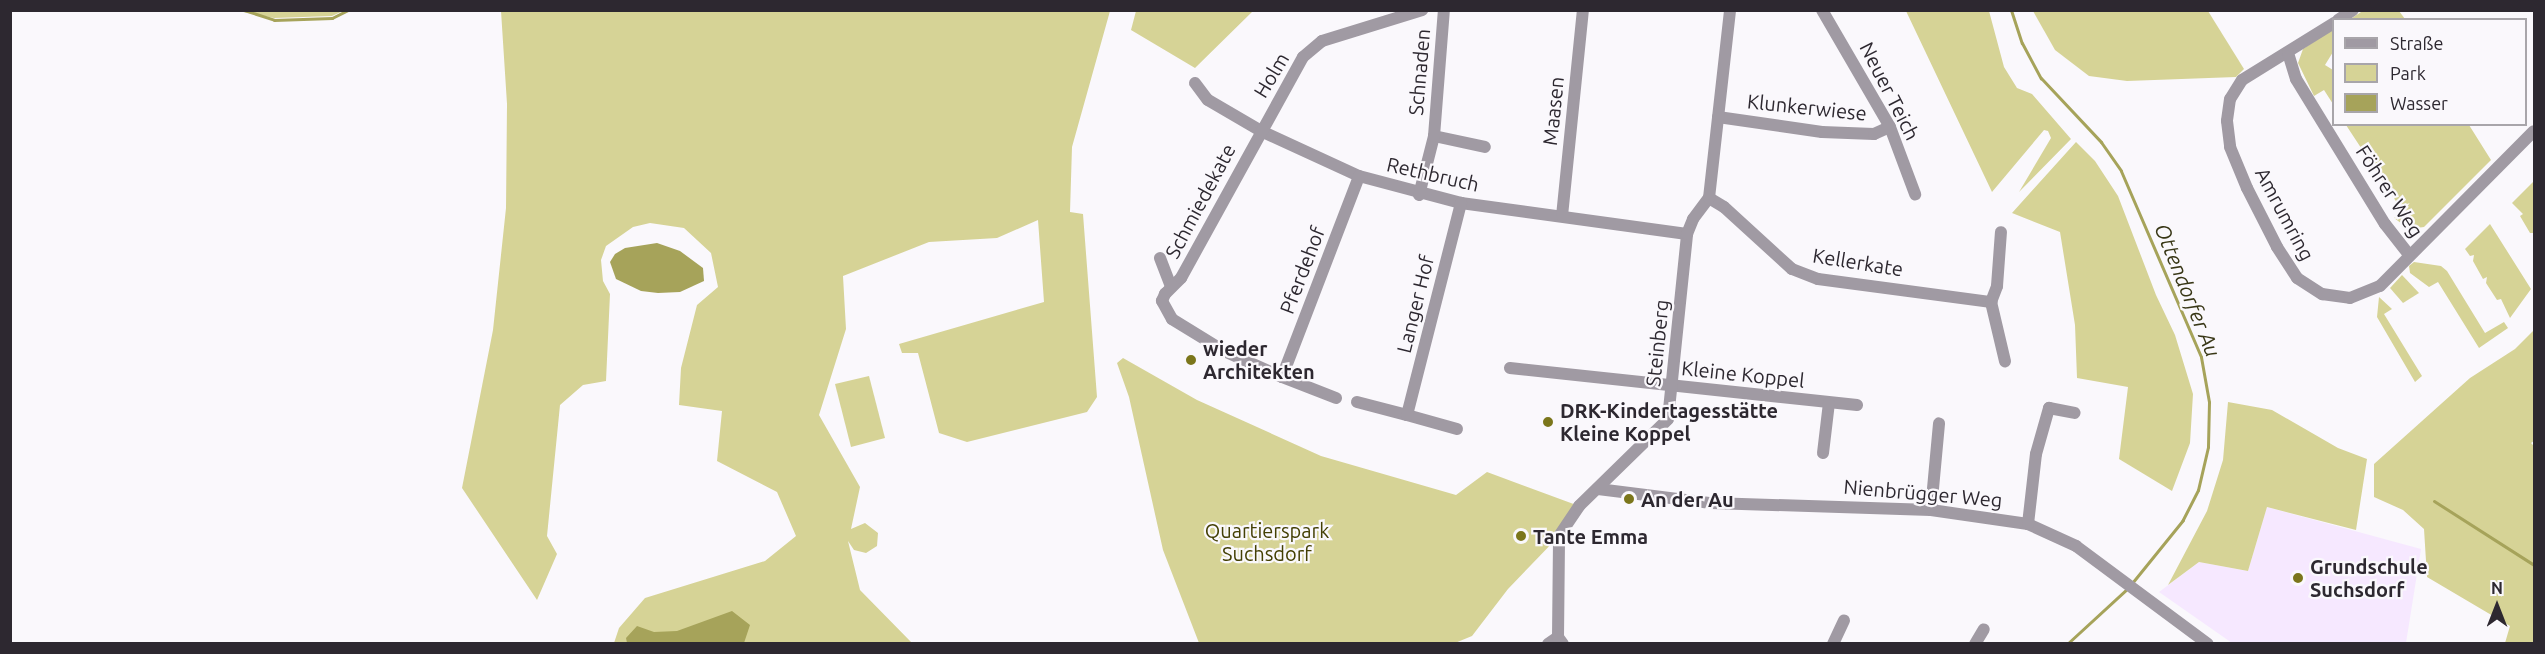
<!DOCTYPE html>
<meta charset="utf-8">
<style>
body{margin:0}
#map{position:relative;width:2545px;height:654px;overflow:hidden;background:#faf8fc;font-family:Ubuntu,sans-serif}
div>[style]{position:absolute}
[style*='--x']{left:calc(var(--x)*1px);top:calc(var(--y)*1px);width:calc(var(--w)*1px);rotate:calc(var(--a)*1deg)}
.built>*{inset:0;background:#f6e8ff}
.green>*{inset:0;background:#d6d396}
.water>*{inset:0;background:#a6a35a}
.stream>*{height:3px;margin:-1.5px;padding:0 1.5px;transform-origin:1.5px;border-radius:1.5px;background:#a6a35a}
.minor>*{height:12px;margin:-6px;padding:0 6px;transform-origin:6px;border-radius:6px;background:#a09aa3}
.dots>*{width:16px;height:16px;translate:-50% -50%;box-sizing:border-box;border:3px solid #faf8fc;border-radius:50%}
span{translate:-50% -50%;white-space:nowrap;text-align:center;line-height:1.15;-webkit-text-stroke:4.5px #faf8fc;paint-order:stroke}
.street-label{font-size:20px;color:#2d2830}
.poi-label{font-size:20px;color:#2d2830;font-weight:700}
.left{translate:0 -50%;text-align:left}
.park-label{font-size:20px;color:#433f03}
.water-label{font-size:21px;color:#383716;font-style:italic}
.frame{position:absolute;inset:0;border:12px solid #2d2830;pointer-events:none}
.legend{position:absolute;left:2332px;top:18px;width:195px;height:108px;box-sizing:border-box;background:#faf8fc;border:2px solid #a8a5aa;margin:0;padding:8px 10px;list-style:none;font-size:18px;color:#2d2830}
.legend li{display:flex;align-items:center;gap:12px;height:30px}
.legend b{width:30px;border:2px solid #a8a5aa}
.north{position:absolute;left:2467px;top:576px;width:60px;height:60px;-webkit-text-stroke:4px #faf8fc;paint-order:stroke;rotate:0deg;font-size:16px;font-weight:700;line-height:24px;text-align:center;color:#2d2830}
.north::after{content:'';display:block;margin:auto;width:21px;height:27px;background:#2d2830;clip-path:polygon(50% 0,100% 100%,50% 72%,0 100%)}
</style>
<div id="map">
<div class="built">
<div style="clip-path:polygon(2267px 507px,2421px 549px,2406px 643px,2232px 643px,2159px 592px,2199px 562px,2248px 571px)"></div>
</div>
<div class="green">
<div style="clip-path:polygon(2364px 10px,2399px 11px,2405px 19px,2349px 20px)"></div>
<div style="clip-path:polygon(238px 11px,343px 11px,332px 16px,274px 18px)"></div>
<div style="clip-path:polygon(501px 11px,1110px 11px,1072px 147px,1070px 212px,1083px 214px,1097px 397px,1087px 412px,967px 442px,939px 433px,918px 353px,902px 353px,899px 344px,1044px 302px,1038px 220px,997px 238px,929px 242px,843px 276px,846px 329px,819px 415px,860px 487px,851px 529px,865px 523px,878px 533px,877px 546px,866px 553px,854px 550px,848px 541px,860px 590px,912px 643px,614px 643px,619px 628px,645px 598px,765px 561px,796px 536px,777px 492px,717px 461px,722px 411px,679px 405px,681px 368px,697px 305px,718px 287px,711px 253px,684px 228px,650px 223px,633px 227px,606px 246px,601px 260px,603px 281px,610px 294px,606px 381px,583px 385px,560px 405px,547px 536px,557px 554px,537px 600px,462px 488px,493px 330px,506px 208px,507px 104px)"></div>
<div style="clip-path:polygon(1136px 11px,1136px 10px,1253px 11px,1195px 68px,1131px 30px)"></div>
<div style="clip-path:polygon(1906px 11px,1989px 11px,2004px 67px,2017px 88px,2032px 94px,2071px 139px,2019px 192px,2051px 138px,2048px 131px,2044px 130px,1992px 192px)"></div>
<div style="clip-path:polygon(2033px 11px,2208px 11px,2244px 69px,2236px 77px,2127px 81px,2089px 76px,2055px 50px)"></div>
<div style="clip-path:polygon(2333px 29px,2333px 52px,2325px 65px,2333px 70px,2333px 104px,2324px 90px,2314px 96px,2298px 63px,2303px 49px)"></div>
<div style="clip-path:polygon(2346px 125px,2469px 125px,2491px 160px,2424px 227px,2409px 229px,2394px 218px,2403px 212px)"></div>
<div style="clip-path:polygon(2076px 142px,2095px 161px,2118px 196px,2156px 295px,2175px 335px,2193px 394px,2190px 443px,2172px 491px,2119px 459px,2128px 387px,2077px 378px,2075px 325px,2060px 232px,2012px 213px)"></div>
<div style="clip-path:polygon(2534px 181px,2534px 233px,2530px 233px,2520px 216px,2523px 214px,2512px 203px)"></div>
<div style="clip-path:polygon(2490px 224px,2531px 289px,2510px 318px,2501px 299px,2497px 300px,2486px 283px,2487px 277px,2483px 279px,2473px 261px,2474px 255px,2470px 256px,2465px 249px)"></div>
<div style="clip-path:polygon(2414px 262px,2441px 266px,2447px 271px,2485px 333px,2504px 322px,2508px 328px,2479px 348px,2438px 282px,2429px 287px,2410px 273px,2409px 266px)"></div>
<div style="clip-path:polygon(2402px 275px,2419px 293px,2403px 303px,2390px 288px)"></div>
<div style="clip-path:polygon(2379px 297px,2392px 309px,2384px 314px,2422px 376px,2415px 382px,2377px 317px)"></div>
<div style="clip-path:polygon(2534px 330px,2534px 441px,2531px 443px,2534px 446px,2534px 643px,2505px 643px,2510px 626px,2427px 577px,2424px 529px,2403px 510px,2374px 497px,2374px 464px,2470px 378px,2515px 349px)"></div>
<div style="clip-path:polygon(1123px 358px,1197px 400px,1321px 456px,1456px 495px,1487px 472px,1579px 506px,1559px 536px,1508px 589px,1472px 636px,1455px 643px,1199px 643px,1163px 550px,1129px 397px,1117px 363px)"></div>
<div style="clip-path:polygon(869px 376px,885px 438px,851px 447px,835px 384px)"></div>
<div style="clip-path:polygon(2228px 402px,2272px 410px,2338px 448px,2367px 459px,2356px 530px,2267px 507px,2248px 571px,2199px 562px,2168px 585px,2207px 511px,2223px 460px)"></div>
</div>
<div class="water">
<div style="clip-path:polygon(657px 243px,680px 251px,703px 268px,704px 281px,680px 292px,658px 293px,641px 291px,616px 279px,610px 262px,615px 254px,625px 248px)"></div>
<div style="clip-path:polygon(732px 611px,750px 625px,744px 643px,627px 643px,626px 638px,637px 626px,654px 632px,677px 631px)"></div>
</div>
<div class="stream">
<div style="--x:244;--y:10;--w:32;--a:18"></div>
<div style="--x:274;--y:20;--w:58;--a:-2"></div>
<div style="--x:332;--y:18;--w:18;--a:-27"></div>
<div style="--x:2011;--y:10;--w:35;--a:72"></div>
<div style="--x:2022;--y:43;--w:40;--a:62"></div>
<div style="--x:2041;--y:78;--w:88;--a:46.8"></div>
<div style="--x:2101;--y:142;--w:35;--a:55"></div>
<div style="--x:2121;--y:171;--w:202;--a:66.7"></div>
<div style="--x:2201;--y:357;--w:46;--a:79.9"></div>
<div style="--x:2209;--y:402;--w:45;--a:91.3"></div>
<div style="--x:2208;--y:447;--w:44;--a:103.1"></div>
<div style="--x:2198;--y:490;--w:34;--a:117"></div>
<div style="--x:2183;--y:520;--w:81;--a:129"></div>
<div style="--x:2434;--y:501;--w:119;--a:32.6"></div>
<div style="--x:2067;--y:644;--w:83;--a:-42.6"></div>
</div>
<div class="minor">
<div style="--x:1822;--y:10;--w:135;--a:59.8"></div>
<div style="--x:1890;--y:127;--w:72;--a:69.5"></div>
<div style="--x:2338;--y:20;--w:18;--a:-34"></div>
<div style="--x:2334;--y:23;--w:108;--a:148.2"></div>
<div style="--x:2242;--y:80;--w:22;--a:122"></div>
<div style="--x:2230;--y:99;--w:22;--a:98"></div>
<div style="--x:2227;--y:121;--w:26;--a:83"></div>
<div style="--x:2230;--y:147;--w:44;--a:67.5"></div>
<div style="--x:2247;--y:188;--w:66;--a:63"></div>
<div style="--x:2277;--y:247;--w:37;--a:57"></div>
<div style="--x:2297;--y:278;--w:30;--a:33"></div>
<div style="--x:2322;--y:294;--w:28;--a:8"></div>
<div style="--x:2350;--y:298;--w:32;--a:-22"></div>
<div style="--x:2380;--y:286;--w:218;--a:-45.2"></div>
<div style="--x:2288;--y:53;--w:27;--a:73"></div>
<div style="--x:2296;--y:79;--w:170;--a:58.5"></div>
<div style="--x:2385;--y:224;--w:39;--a:52"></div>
<div style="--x:1195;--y:83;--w:21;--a:53"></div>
<div style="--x:1208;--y:100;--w:61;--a:30.3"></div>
<div style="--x:1261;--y:131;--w:108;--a:24.7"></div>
<div style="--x:1359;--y:176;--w:106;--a:14.8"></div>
<div style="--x:1461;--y:203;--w:228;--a:7.8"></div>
<div style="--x:1718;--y:117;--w:105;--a:8.2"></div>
<div style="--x:1822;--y:132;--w:52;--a:2.2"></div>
<div style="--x:1874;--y:134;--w:17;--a:-24"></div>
<div style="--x:1434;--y:136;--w:52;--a:12.2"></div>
<div style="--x:1419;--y:195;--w:61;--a:-75.7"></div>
<div style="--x:1434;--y:136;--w:126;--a:-85.5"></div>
<div style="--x:1709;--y:198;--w:17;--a:31"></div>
<div style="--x:1724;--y:207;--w:92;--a:42.4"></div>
<div style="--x:1792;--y:269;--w:28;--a:21"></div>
<div style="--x:1818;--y:279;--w:175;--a:7.6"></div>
<div style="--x:1991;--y:302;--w:17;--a:-69"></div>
<div style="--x:1997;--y:286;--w:54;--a:-85.8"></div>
<div style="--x:1562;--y:216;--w:207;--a:-84.2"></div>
<div style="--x:1160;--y:258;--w:31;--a:69"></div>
<div style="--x:1991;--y:302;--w:61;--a:76.7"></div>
<div style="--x:1510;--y:368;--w:349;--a:6.1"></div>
<div style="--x:1282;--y:377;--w:64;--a:-155.9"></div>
<div style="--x:1224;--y:351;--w:61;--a:-148.4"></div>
<div style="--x:1172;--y:319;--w:21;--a:-119"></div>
<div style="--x:1162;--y:301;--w:8;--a:-67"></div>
<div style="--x:1165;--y:294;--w:23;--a:-45"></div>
<div style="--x:1181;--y:278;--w:252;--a:-61.1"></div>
<div style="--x:1303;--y:57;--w:25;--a:-40"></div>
<div style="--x:1322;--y:41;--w:105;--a:-17.2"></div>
<div style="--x:1336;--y:398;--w:58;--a:-158.7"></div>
<div style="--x:1282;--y:377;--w:215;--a:-69"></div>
<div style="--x:1357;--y:402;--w:52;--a:14.6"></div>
<div style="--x:1457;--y:429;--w:52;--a:-164.4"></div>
<div style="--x:1407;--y:415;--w:219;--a:-75.7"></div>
<div style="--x:1823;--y:453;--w:50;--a:-83.2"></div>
<div style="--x:1598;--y:489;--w:114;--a:7.1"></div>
<div style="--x:1711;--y:503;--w:220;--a:1.8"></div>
<div style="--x:1931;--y:510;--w:98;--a:8.2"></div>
<div style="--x:2028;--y:524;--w:53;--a:24.6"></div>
<div style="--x:2076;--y:546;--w:164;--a:36.6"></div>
<div style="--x:1931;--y:510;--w:87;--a:-84.7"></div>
<div style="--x:2028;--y:524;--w:70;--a:-83.5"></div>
<div style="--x:2036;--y:454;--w:48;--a:-74.2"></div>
<div style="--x:2049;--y:408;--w:26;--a:11"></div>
<div style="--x:1548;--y:644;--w:12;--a:-35"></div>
<div style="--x:1563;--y:644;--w:9;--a:-126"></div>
<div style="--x:1558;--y:637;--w:101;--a:-89.4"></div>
<div style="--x:1559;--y:536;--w:36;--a:-56"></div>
<div style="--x:1579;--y:506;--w:124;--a:-44.3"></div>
<div style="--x:1668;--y:419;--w:186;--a:-84.1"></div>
<div style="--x:1687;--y:234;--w:16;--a:-68"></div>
<div style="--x:1693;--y:219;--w:26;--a:-53"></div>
<div style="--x:1709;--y:198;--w:189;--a:-83.6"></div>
<div style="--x:1833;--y:644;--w:26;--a:-65"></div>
<div style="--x:1975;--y:644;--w:17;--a:-59"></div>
</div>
<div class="dots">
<div style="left:1191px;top:360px;background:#7b761b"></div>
<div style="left:1548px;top:422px;background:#7b761b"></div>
<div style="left:1629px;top:499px;background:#7b761b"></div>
<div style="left:1521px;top:536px;background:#7b761b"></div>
<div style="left:2298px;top:578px;background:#7b761b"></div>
</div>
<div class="street-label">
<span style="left:1419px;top:72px;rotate:-85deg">Schnaden</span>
<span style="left:1271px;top:75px;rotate:-59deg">Holm</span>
<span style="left:1890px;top:91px;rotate:63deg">Neuer Teich</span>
<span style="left:1807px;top:107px;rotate:6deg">Klunkerwiese</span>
<span style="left:1553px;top:111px;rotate:-84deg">Maasen</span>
<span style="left:1433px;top:174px;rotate:13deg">Rethbruch</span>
<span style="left:2390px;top:191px;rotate:57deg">Föhrer Weg</span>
<span style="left:1200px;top:201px;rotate:-62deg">Schmiedekate</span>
<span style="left:2285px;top:214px;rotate:62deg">Amrumring</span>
<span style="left:1858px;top:262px;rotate:9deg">Kellerkate</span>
<span style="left:1302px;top:270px;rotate:-69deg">Pferdehof</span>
<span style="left:1415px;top:304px;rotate:-76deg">Langer Hof</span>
<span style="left:1657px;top:343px;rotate:-84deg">Steinberg</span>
<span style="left:1743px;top:374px;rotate:6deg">Kleine Koppel</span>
<span style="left:1923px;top:493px;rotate:5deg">Nienbrügger Weg</span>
</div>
<div class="poi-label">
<span class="left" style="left:1203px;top:360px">wieder<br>Architekten</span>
<span class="left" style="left:1560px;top:422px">DRK-Kindertagesstätte<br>Kleine Koppel</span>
<span class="left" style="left:1641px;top:499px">An der Au</span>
<span class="left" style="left:1533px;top:536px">Tante Emma</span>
<span class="left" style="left:2310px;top:578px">Grundschule<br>Suchsdorf</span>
</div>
<div class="park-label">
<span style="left:1267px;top:542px">Quartierspark<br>Suchsdorf</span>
</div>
<div class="water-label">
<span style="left:2188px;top:290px;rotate:68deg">Ottendorfer Au</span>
</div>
<div class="frame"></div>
<ul class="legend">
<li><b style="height:8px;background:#a09aa3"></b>Straße</li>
<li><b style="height:16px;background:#d6d396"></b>Park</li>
<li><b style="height:16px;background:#a6a35a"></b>Wasser</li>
</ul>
<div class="north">N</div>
</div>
